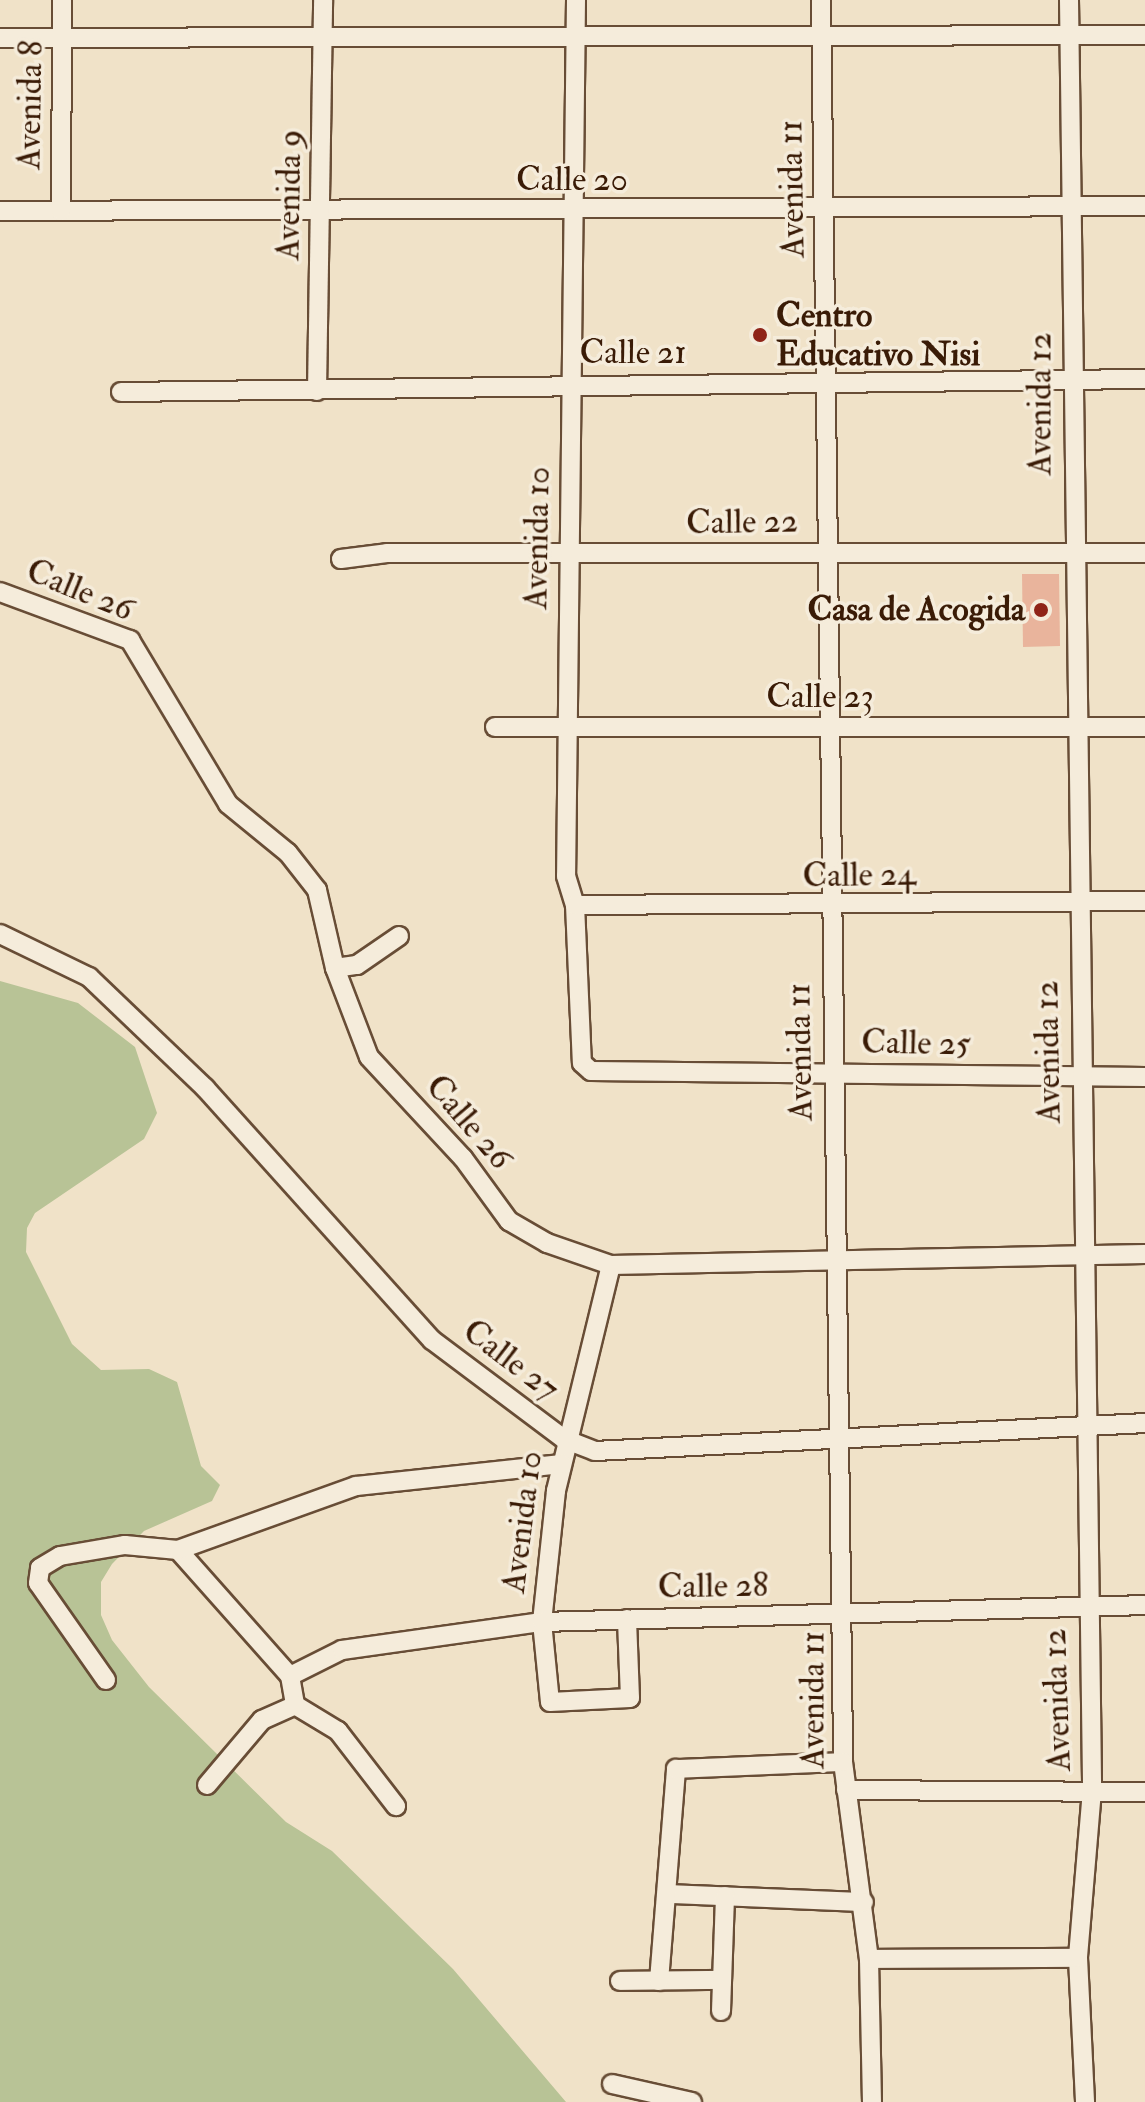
<!DOCTYPE html>
<style>
body{margin:0}
#map{position:relative;width:1145px;height:2102px;overflow:hidden;background:#f0e2c8;font-family:"IM FELL Double Pica",serif}
div>[style]{position:absolute}
[style*='--x']{left:calc(var(--x)*1px);top:calc(var(--y)*1px);width:calc(var(--w)*1px);rotate:calc(var(--a)*1deg)}
.green>*{inset:0;background:#b8c396}
.building>*{inset:0;background:#e9b49c}
.roads{filter:drop-shadow(2px 0 #684d36) drop-shadow(-2px 0 #684d36) drop-shadow(0 2px #684d36) drop-shadow(0 -2px #684d36)}
.minor>*{height:18px;margin:-9px;padding:0 9px;transform-origin:9px;border-radius:9px;background:#f5ecdb}
.dots>*{width:22px;height:22px;translate:-50% -50%;box-sizing:border-box;border:4px solid #f5ecdb;border-radius:50%}
span{translate:-50% -50%;white-space:nowrap;text-align:center;line-height:1.15;-webkit-text-stroke:7px #f5ecdb;paint-order:stroke}
.street-label{font-size:34px;color:#3a1b06}
.poi-label{font-size:34px;color:#3a1b06;font-weight:700}
.left{translate:0 -50%;text-align:left}
.right{translate:-100% -50%;text-align:right}
</style>
<div id="map">
<div class="green">
<div style="clip-path:polygon(0 981px,78px 1003px,135px 1047px,157px 1113px,144px 1139px,35px 1213px,27px 1228px,26px 1252px,72px 1344px,101px 1370px,149px 1369px,177px 1382px,201px 1466px,220px 1485px,212px 1501px,144px 1531px,112px 1564px,101px 1582px,101px 1615px,112px 1640px,149px 1687px,286px 1822px,332px 1851px,453px 1969px,566px 2102px,0 2102px)"></div>
</div>
<div class="building">
<div style="clip-path:polygon(1022px 574px,1059px 574px,1060px 646px,1023px 647px)"></div>
</div>
<div class="roads">
<div class="minor">
<div style="--x:576;--y:0;--w:876;--a:90.65"></div>
<div style="--x:566;--y:876;--w:30;--a:73"></div>
<div style="--x:575;--y:905;--w:158;--a:87.5"></div>
<div style="--x:582;--y:1063;--w:12;--a:42"></div>
<div style="--x:591;--y:1071;--w:554;--a:0.62"></div>
<div style="--x:821;--y:0;--w:1762;--a:89.28"></div>
<div style="--x:843;--y:1762;--w:199;--a:82.5"></div>
<div style="--x:869;--y:1959;--w:143;--a:88.8"></div>
<div style="--x:1069;--y:0;--w:1790;--a:89.26"></div>
<div style="--x:1092;--y:1790;--w:169;--a:94.8"></div>
<div style="--x:1078;--y:1958;--w:144;--a:87.2"></div>
<div style="--x:0;--y:38;--w:1145;--a:-0.15"></div>
<div style="--x:0;--y:211;--w:1145;--a:-0.25"></div>
<div style="--x:61;--y:211;--w:211;--a:-89.7"></div>
<div style="--x:317;--y:391;--w:391;--a:-89.1"></div>
<div style="--x:121;--y:392;--w:1024;--a:-0.73"></div>
<div style="--x:341;--y:559;--w:46;--a:-7.4"></div>
<div style="--x:387;--y:553;--w:758;--a:0"></div>
<div style="--x:0;--y:592;--w:139;--a:20.3"></div>
<div style="--x:130;--y:640;--w:191;--a:59.1"></div>
<div style="--x:228;--y:804;--w:77;--a:39.2"></div>
<div style="--x:288;--y:853;--w:47;--a:51.9"></div>
<div style="--x:317;--y:890;--w:80;--a:77"></div>
<div style="--x:335;--y:968;--w:95;--a:69.1"></div>
<div style="--x:369;--y:1057;--w:138;--a:47.1"></div>
<div style="--x:463;--y:1158;--w:78;--a:53.9"></div>
<div style="--x:509;--y:1221;--w:44;--a:30.1"></div>
<div style="--x:547;--y:1243;--w:68;--a:19"></div>
<div style="--x:611;--y:1265;--w:534;--a:-1.18"></div>
<div style="--x:495;--y:727;--w:650;--a:0"></div>
<div style="--x:575;--y:905;--w:570;--a:-0.4"></div>
<div style="--x:0;--y:934;--w:99;--a:25.8"></div>
<div style="--x:89;--y:977;--w:161;--a:43.7"></div>
<div style="--x:205;--y:1088;--w:339;--a:48"></div>
<div style="--x:432;--y:1340;--w:165;--a:36.9"></div>
<div style="--x:564;--y:1439;--w:33;--a:21"></div>
<div style="--x:595;--y:1451;--w:551;--a:-2.91"></div>
<div style="--x:335;--y:968;--w:22;--a:-8"></div>
<div style="--x:357;--y:965;--w:51;--a:-34.6"></div>
<div style="--x:611;--y:1265;--w:233;--a:103.7"></div>
<div style="--x:556;--y:1491;--w:132;--a:96.1"></div>
<div style="--x:542;--y:1622;--w:80;--a:84.3"></div>
<div style="--x:550;--y:1702;--w:80;--a:-2.9"></div>
<div style="--x:630;--y:1698;--w:79;--a:-92.2"></div>
<div style="--x:178;--y:1550;--w:169;--a:48.4"></div>
<div style="--x:290;--y:1676;--w:29;--a:80"></div>
<div style="--x:295;--y:1705;--w:50;--a:31.2"></div>
<div style="--x:338;--y:1731;--w:95;--a:52.3"></div>
<div style="--x:290;--y:1676;--w:58;--a:-26.6"></div>
<div style="--x:342;--y:1650;--w:202;--a:-8"></div>
<div style="--x:542;--y:1622;--w:603;--a:-1.61"></div>
<div style="--x:106;--y:1680;--w:118;--a:-125"></div>
<div style="--x:38;--y:1583;--w:15;--a:-82"></div>
<div style="--x:40;--y:1568;--w:23;--a:-31"></div>
<div style="--x:60;--y:1556;--w:66;--a:-9.6"></div>
<div style="--x:125;--y:1545;--w:53;--a:5.4"></div>
<div style="--x:178;--y:1550;--w:189;--a:-19.8"></div>
<div style="--x:356;--y:1486;--w:207;--a:-6.1"></div>
<div style="--x:207;--y:1785;--w:85;--a:-49.8"></div>
<div style="--x:262;--y:1720;--w:36;--a:-24"></div>
<div style="--x:846;--y:1790;--w:299;--a:0.4"></div>
<div style="--x:670;--y:1894;--w:194;--a:2.4"></div>
<div style="--x:869;--y:1959;--w:209;--a:-0.3"></div>
<div style="--x:620;--y:1981;--w:102;--a:-0.6"></div>
<div style="--x:659;--y:1981;--w:213;--a:-85.4"></div>
<div style="--x:676;--y:1769;--w:167;--a:-2.4"></div>
<div style="--x:721;--y:2011;--w:115;--a:-88"></div>
<div style="--x:612;--y:2084;--w:82;--a:12.7"></div>
</div>
</div>
<div class="dots">
<div style="left:760px;top:335px;background:#8f2418"></div>
<div style="left:1041px;top:610px;background:#8f2418"></div>
</div>
<div class="street-label">
<span style="left:30px;top:105px;rotate:-89deg">Avenida 8</span>
<span style="left:572px;top:180px">Calle 20</span>
<span style="left:792px;top:189px;rotate:-91deg">Avenida 11</span>
<span style="left:289px;top:195px;rotate:-89deg">Avenida 9</span>
<span style="left:633px;top:353px">Calle 21</span>
<span style="left:1040px;top:404px;rotate:-90deg">Avenida 12</span>
<span style="left:742px;top:522px;rotate:-1deg">Calle 22</span>
<span style="left:537px;top:538px;rotate:-89deg">Avenida 10</span>
<span style="left:80px;top:590px;rotate:22deg">Calle 26</span>
<span style="left:820px;top:697px">Calle 23</span>
<span style="left:859px;top:875px;rotate:-1deg">Calle 24</span>
<span style="left:916px;top:1043px;rotate:1deg">Calle 25</span>
<span style="left:800px;top:1052px;rotate:-91deg">Avenida 11</span>
<span style="left:1048px;top:1052px;rotate:-91deg">Avenida 12</span>
<span style="left:469px;top:1122px;rotate:49deg">Calle 26</span>
<span style="left:511px;top:1360px;rotate:37deg">Calle 27</span>
<span style="left:522px;top:1522px;rotate:-83deg">Avenida 10</span>
<span style="left:713px;top:1586px;rotate:-1deg">Calle 28</span>
<span style="left:813px;top:1700px;rotate:-90deg">Avenida 11</span>
<span style="left:1057px;top:1700px;rotate:-92deg">Avenida 12</span>
</div>
<div class="poi-label">
<span class="left" style="left:776px;top:335px">Centro<br>Educativo Nisi</span>
<span class="right" style="left:1025px;top:610px">Casa de Acogida</span>
</div>
</div>
